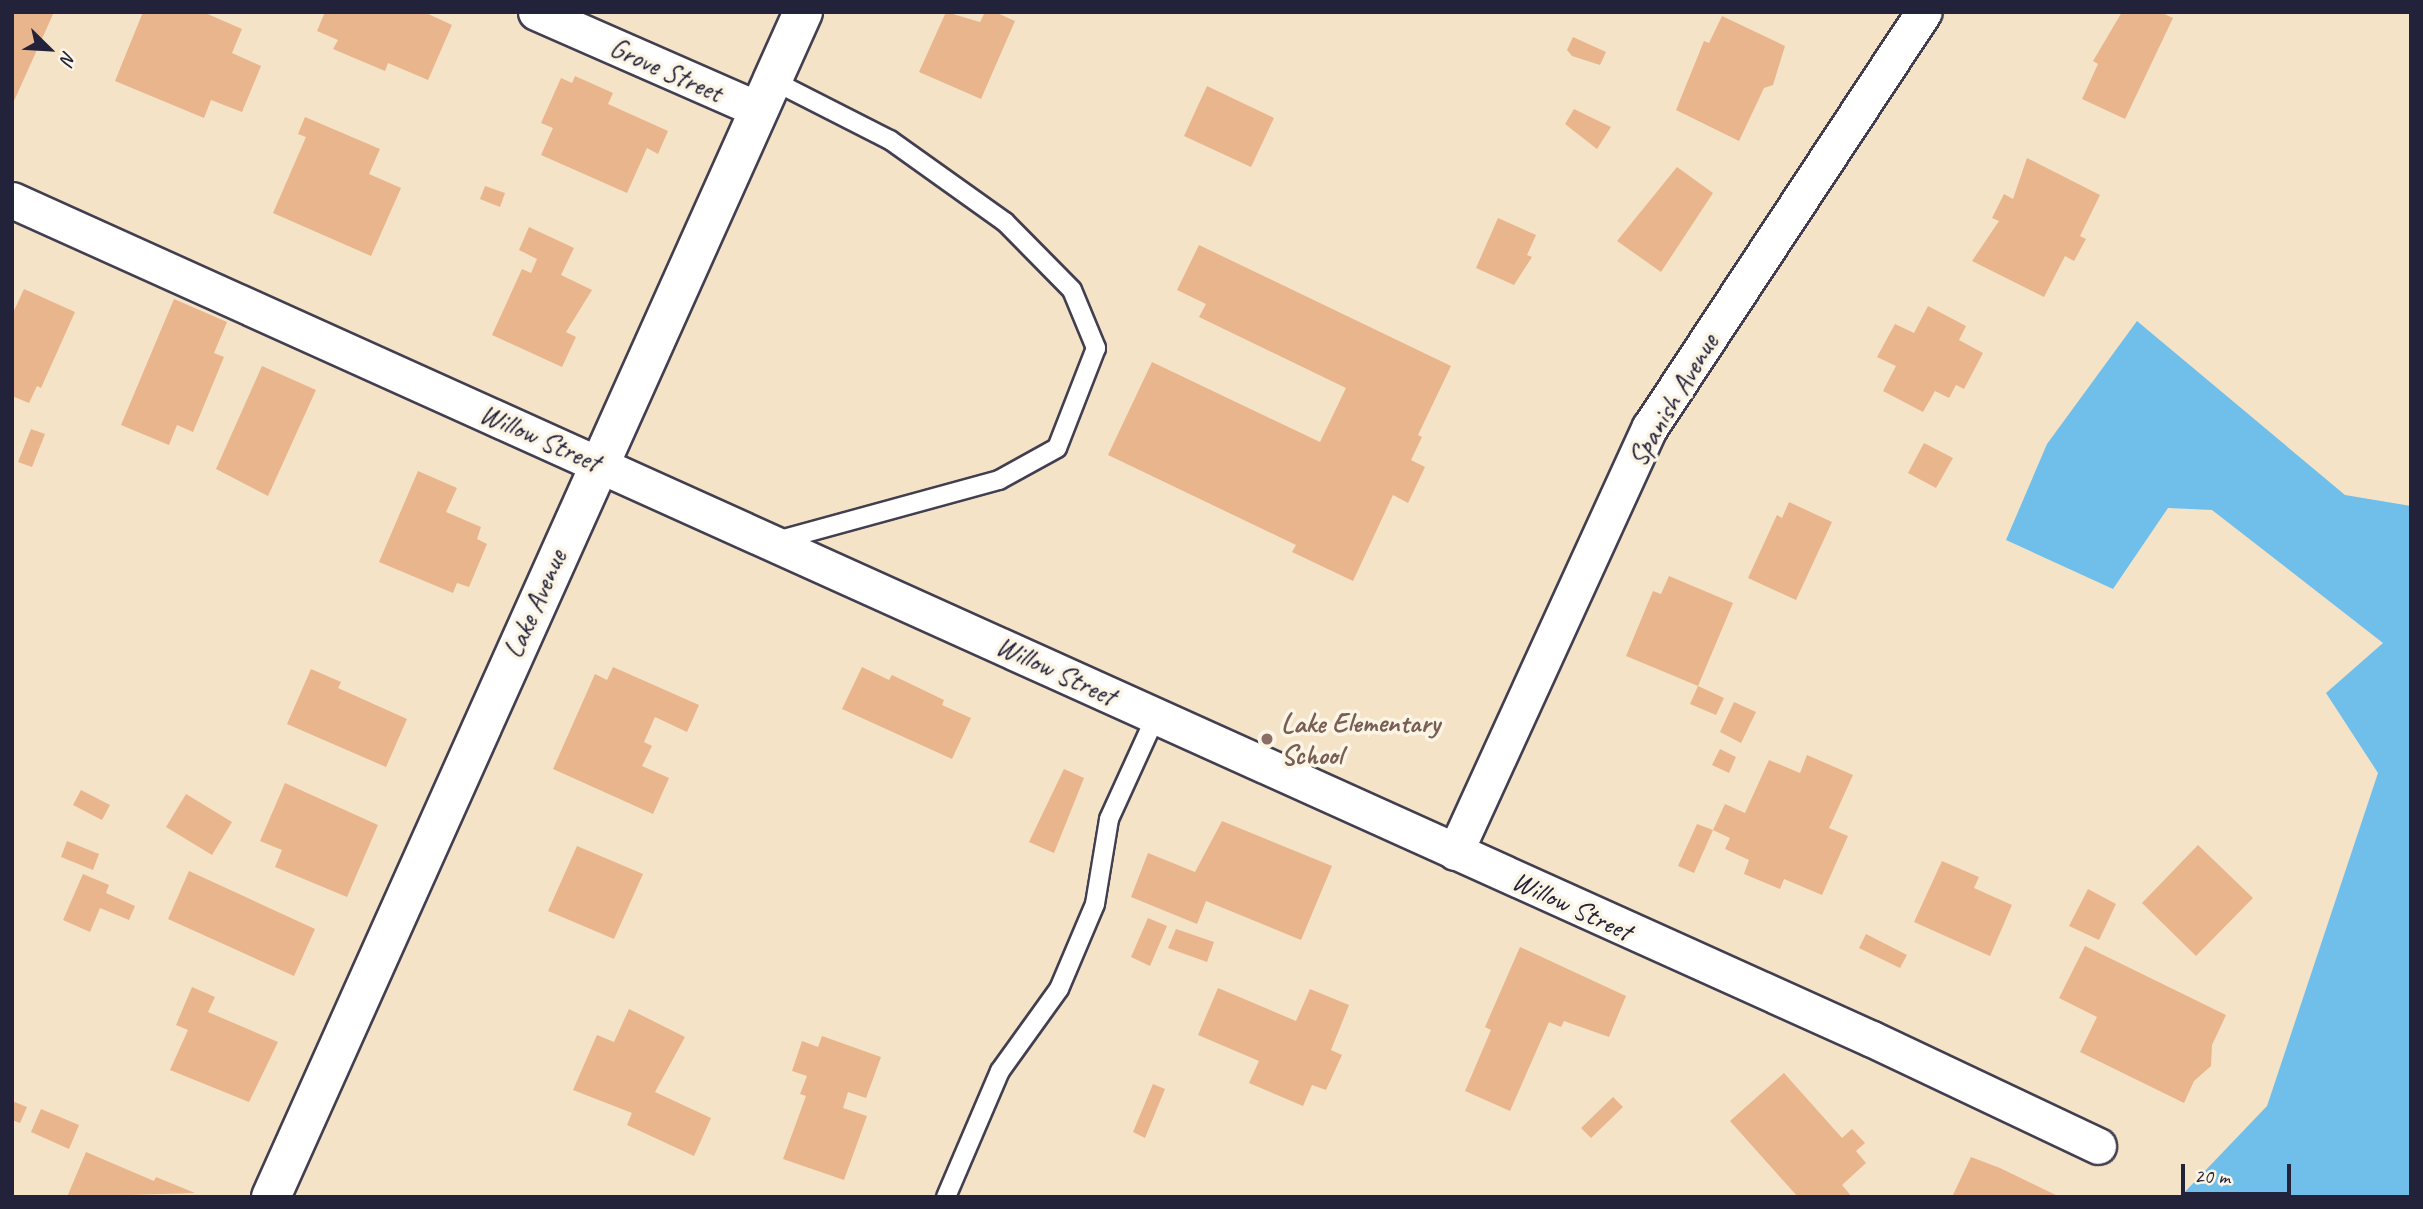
<!DOCTYPE html>
<style>
body{margin:0}
#map{position:relative;width:2423px;height:1209px;overflow:hidden;background:#f5e3c8;font-family:Caveat,sans-serif}
div>[style]{position:absolute}
[style*='--x']{left:calc(var(--x)*1px);top:calc(var(--y)*1px);width:calc(var(--w)*1px);rotate:calc(var(--a)*1deg)}
.water>*{inset:0;background:#70bfeb}
.building>*{inset:0;background:#e9b58c}
.roads{filter:drop-shadow(2px 0 #423f50) drop-shadow(-2px 0 #423f50) drop-shadow(0 2px #423f50) drop-shadow(0 -2px #423f50)}
.service>*{height:18px;margin:-9px;padding:0 9px;transform-origin:9px;border-radius:9px;background:#fff}
.minor>*{height:35px;margin:-17.5px;padding:0 17.5px;transform-origin:17.5px;border-radius:17.5px;background:#fff}
.tertiary>*{height:38px;margin:-19px;padding:0 19px;transform-origin:19px;border-radius:19px;background:#fff}
.dots>*{width:19px;height:19px;translate:-50% -50%;box-sizing:border-box;border:4px solid #fcf5e5;border-radius:50%}
span{translate:-50% -50%;white-space:nowrap;text-align:center;line-height:1.15;-webkit-text-stroke:7px #fcf5e5;paint-order:stroke}
.street-label{font-size:28px;color:#22223b}
.education-label{font-size:28px;color:#785e54;font-weight:700}
.left{translate:0 -50%;text-align:left}
.frame{position:absolute;inset:0;border:14px solid #22223b;pointer-events:none}
.north{position:absolute;left:14px;top:14px;width:70px;height:70px;-webkit-text-stroke:5px #fcf5e5;paint-order:stroke;rotate:114deg;font-size:19px;font-weight:700;line-height:28px;text-align:center;color:#22223b}
.north::after{content:'';display:block;margin:auto;width:24px;height:32px;background:#22223b;clip-path:polygon(50% 0,100% 100%,50% 72%,0 100%)}
.scale{position:absolute;left:2181px;top:1164px;width:110px;height:32px;box-sizing:border-box;border:4px solid #22223b;border-top:0;padding-left:9px;font-size:21px;line-height:24px;white-space:nowrap;color:#22223b;-webkit-text-stroke:5px #fcf5e5;paint-order:stroke}
</style>
<div id="map">
<div class="water">
<div style="clip-path:polygon(2137px 321px,2345px 495px,2411px 506px,2411px 1197px,2180px 1197px,2267px 1106px,2378px 773px,2326px 693px,2383px 643px,2212px 510px,2168px 508px,2113px 589px,2006px 540px,2047px 444px)"></div>
</div>
<div class="building">
<div style="clip-path:polygon(12px 12px,54px 12px,14px 101px,12px 100px)"></div>
<div style="clip-path:polygon(143px 12px,203px 12px,242px 29px,232px 53px,261px 66px,242px 112px,211px 100px,204px 118px,115px 81px)"></div>
<div style="clip-path:polygon(325px 12px,424px 12px,452px 25px,428px 80px,388px 63px,385px 71px,333px 49px,338px 40px,317px 31px)"></div>
<div style="clip-path:polygon(946px 12px,980px 22px,985px 12px,995px 12px,1015px 21px,981px 99px,919px 72px)"></div>
<div style="clip-path:polygon(2122px 12px,2160px 12px,2173px 18px,2125px 119px,2082px 99px,2098px 64px,2093px 61px)"></div>
<div style="clip-path:polygon(1722px 16px,1785px 46px,1773px 85px,1764px 88px,1739px 141px,1676px 110px,1704px 41px,1709px 43px)"></div>
<div style="clip-path:polygon(1573px 37px,1606px 52px,1600px 65px,1572px 56px,1567px 50px)"></div>
<div style="clip-path:polygon(575px 76px,613px 93px,608px 104px,668px 131px,658px 154px,647px 148px,627px 193px,541px 155px,553px 128px,541px 123px,561px 78px,572px 83px)"></div>
<div style="clip-path:polygon(1207px 86px,1274px 118px,1251px 167px,1184px 136px)"></div>
<div style="clip-path:polygon(1574px 109px,1611px 127px,1597px 149px,1565px 124px)"></div>
<div style="clip-path:polygon(305px 117px,380px 149px,369px 174px,401px 188px,371px 256px,273px 213px,306px 137px,298px 134px)"></div>
<div style="clip-path:polygon(2027px 158px,2100px 195px,2080px 236px,2086px 239px,2074px 261px,2065px 256px,2044px 297px,1972px 261px,1999px 221px,1992px 218px,2004px 194px,2013px 199px)"></div>
<div style="clip-path:polygon(1677px 167px,1713px 193px,1661px 272px,1617px 241px)"></div>
<div style="clip-path:polygon(485px 186px,505px 193px,500px 207px,480px 199px)"></div>
<div style="clip-path:polygon(1498px 218px,1536px 235px,1527px 255px,1532px 257px,1514px 285px,1476px 268px)"></div>
<div style="clip-path:polygon(529px 227px,574px 248px,561px 275px,592px 290px,566px 332px,576px 337px,562px 367px,492px 335px,522px 269px,531px 273px,537px 259px,519px 250px)"></div>
<div style="clip-path:polygon(1199px 245px,1451px 366px,1418px 435px,1422px 437px,1411px 460px,1425px 467px,1408px 503px,1393px 495px,1353px 581px,1292px 552px,1296px 545px,1108px 455px,1152px 362px,1320px 442px,1346px 388px,1199px 317px,1206px 304px,1177px 290px)"></div>
<div style="clip-path:polygon(24px 289px,75px 312px,41px 388px,37px 386px,29px 403px,12px 396px,12px 315px)"></div>
<div style="clip-path:polygon(174px 299px,227px 322px,214px 353px,224px 357px,193px 432px,177px 425px,169px 445px,121px 425px)"></div>
<div style="clip-path:polygon(1928px 306px,1966px 326px,1959px 340px,1983px 353px,1964px 389px,1956px 385px,1949px 398px,1935px 391px,1923px 412px,1883px 391px,1896px 366px,1877px 357px,1895px 324px,1914px 333px)"></div>
<div style="clip-path:polygon(262px 366px,316px 390px,268px 496px,216px 469px)"></div>
<div style="clip-path:polygon(31px 429px,45px 434px,32px 467px,18px 462px)"></div>
<div style="clip-path:polygon(1924px 443px,1953px 458px,1936px 488px,1908px 473px)"></div>
<div style="clip-path:polygon(418px 471px,457px 488px,446px 512px,481px 527px,477px 539px,487px 544px,469px 587px,457px 583px,453px 593px,379px 562px)"></div>
<div style="clip-path:polygon(1789px 502px,1832px 522px,1796px 600px,1748px 578px,1777px 515px,1782px 518px)"></div>
<div style="clip-path:polygon(1669px 576px,1733px 603px,1698px 686px,1724px 698px,1716px 715px,1690px 704px,1698px 686px,1626px 656px,1653px 591px,1661px 594px)"></div>
<div style="clip-path:polygon(613px 667px,699px 705px,687px 732px,655px 717px,644px 742px,652px 746px,642px 766px,669px 778px,653px 814px,553px 769px,595px 674px,607px 680px)"></div>
<div style="clip-path:polygon(862px 667px,889px 680px,892px 675px,944px 700px,942px 705px,971px 718px,952px 759px,842px 709px)"></div>
<div style="clip-path:polygon(311px 669px,341px 682px,338px 688px,407px 719px,386px 767px,287px 724px)"></div>
<div style="clip-path:polygon(1734px 702px,1756px 712px,1741px 743px,1720px 732px)"></div>
<div style="clip-path:polygon(1720px 749px,1736px 757px,1729px 773px,1712px 765px)"></div>
<div style="clip-path:polygon(1807px 755px,1853px 775px,1829px 828px,1848px 836px,1822px 895px,1784px 879px,1780px 889px,1744px 874px,1749px 860px,1725px 849px,1730px 838px,1713px 830px,1725px 804px,1745px 813px,1769px 760px,1800px 773px)"></div>
<div style="clip-path:polygon(1064px 769px,1084px 778px,1054px 853px,1029px 842px)"></div>
<div style="clip-path:polygon(285px 783px,378px 825px,347px 897px,275px 867px,282px 850px,260px 841px)"></div>
<div style="clip-path:polygon(81px 790px,110px 805px,102px 820px,73px 805px)"></div>
<div style="clip-path:polygon(186px 794px,232px 822px,212px 855px,166px 827px)"></div>
<div style="clip-path:polygon(1222px 821px,1332px 866px,1301px 940px,1206px 901px,1197px 924px,1131px 897px,1148px 853px,1195px 872px)"></div>
<div style="clip-path:polygon(1697px 824px,1713px 830px,1694px 873px,1678px 866px)"></div>
<div style="clip-path:polygon(67px 841px,99px 854px,93px 870px,61px 857px)"></div>
<div style="clip-path:polygon(2198px 845px,2253px 898px,2196px 956px,2142px 903px)"></div>
<div style="clip-path:polygon(577px 846px,643px 874px,614px 939px,548px 911px)"></div>
<div style="clip-path:polygon(1942px 861px,1979px 877px,1974px 888px,2012px 905px,1990px 956px,1914px 922px)"></div>
<div style="clip-path:polygon(189px 871px,315px 929px,294px 976px,168px 919px)"></div>
<div style="clip-path:polygon(83px 874px,109px 885px,106px 893px,135px 906px,129px 920px,100px 908px,90px 932px,63px 920px)"></div>
<div style="clip-path:polygon(2088px 889px,2116px 904px,2099px 940px,2069px 926px)"></div>
<div style="clip-path:polygon(1148px 918px,1167px 926px,1150px 966px,1131px 957px)"></div>
<div style="clip-path:polygon(1176px 929px,1214px 942px,1207px 962px,1168px 948px)"></div>
<div style="clip-path:polygon(1866px 934px,1907px 955px,1900px 968px,1859px 948px)"></div>
<div style="clip-path:polygon(2085px 946px,2226px 1015px,2212px 1045px,2211px 1066px,2194px 1081px,2184px 1103px,2080px 1052px,2097px 1017px,2059px 998px)"></div>
<div style="clip-path:polygon(1520px 947px,1626px 996px,1609px 1037px,1564px 1021px,1561px 1027px,1549px 1022px,1510px 1111px,1465px 1091px,1491px 1030px,1485px 1027px)"></div>
<div style="clip-path:polygon(192px 987px,215px 997px,208px 1012px,278px 1042px,249px 1102px,170px 1070px,188px 1030px,176px 1025px)"></div>
<div style="clip-path:polygon(1218px 988px,1296px 1021px,1310px 989px,1349px 1005px,1331px 1050px,1342px 1055px,1326px 1090px,1312px 1085px,1303px 1106px,1249px 1083px,1259px 1061px,1198px 1035px)"></div>
<div style="clip-path:polygon(629px 1009px,685px 1037px,655px 1092px,711px 1118px,694px 1156px,627px 1125px,632px 1113px,573px 1090px,597px 1035px,614px 1042px)"></div>
<div style="clip-path:polygon(822px 1036px,881px 1057px,866px 1098px,848px 1092px,843px 1108px,867px 1116px,844px 1180px,783px 1159px,806px 1096px,800px 1094px,807px 1076px,792px 1071px,802px 1041px,818px 1047px)"></div>
<div style="clip-path:polygon(1784px 1073px,1842px 1138px,1852px 1129px,1865px 1143px,1856px 1151px,1866px 1163px,1842px 1185px,1852px 1197px,1798px 1197px,1730px 1121px)"></div>
<div style="clip-path:polygon(1153px 1084px,1165px 1089px,1145px 1138px,1133px 1132px)"></div>
<div style="clip-path:polygon(1613px 1097px,1623px 1107px,1591px 1138px,1581px 1128px)"></div>
<div style="clip-path:polygon(12px 1101px,27px 1107px,20px 1123px,12px 1120px)"></div>
<div style="clip-path:polygon(41px 1109px,79px 1125px,69px 1149px,31px 1132px)"></div>
<div style="clip-path:polygon(86px 1152px,154px 1181px,156px 1177px,195px 1193px,67px 1197px)"></div>
<div style="clip-path:polygon(1971px 1157px,2000px 1168px,2060px 1197px,1952px 1197px)"></div>
</div>
<div class="roads">
<div class="service">
<div style="--x:772;--y:80;--w:132;--a:27"></div>
<div style="--x:890;--y:140;--w:141;--a:35.5"></div>
<div style="--x:1005;--y:222;--w:95;--a:45.4"></div>
<div style="--x:1072;--y:290;--w:63;--a:67.5"></div>
<div style="--x:1096;--y:348;--w:107;--a:111.3"></div>
<div style="--x:1057;--y:448;--w:66;--a:151.1"></div>
<div style="--x:999;--y:480;--w:231;--a:164.7"></div>
<div style="--x:946;--y:1197;--w:137;--a:-66.8"></div>
<div style="--x:1000;--y:1071;--w:101;--a:-54.3"></div>
<div style="--x:1059;--y:989;--w:92;--a:-67"></div>
<div style="--x:1095;--y:904;--w:86;--a:-80.6"></div>
<div style="--x:1109;--y:819;--w:113;--a:-65.5"></div>
</div>
<div class="minor">
<div style="--x:536;--y:12;--w:244;--a:23.7"></div>
<div style="--x:12;--y:200;--w:2040;--a:24.28"></div>
<div style="--x:1872;--y:1039;--w:250;--a:25.3"></div>
<div style="--x:1455;--y:852;--w:468;--a:-65.4"></div>
<div style="--x:1650;--y:427;--w:497;--a:-56.6"></div>
</div>
<div class="tertiary">
<div style="--x:271;--y:1197;--w:1299;--a:-65.82"></div>
</div>
</div>
<div class="dots">
<div style="left:1267px;top:739px;background:#8d6e63"></div>
</div>
<div class="street-label">
<span style="left:666px;top:70px;rotate:24deg">Grove Street</span>
<span style="left:1673px;top:400px;rotate:-59deg">Spanish Avenue</span>
<span style="left:540px;top:438px;rotate:24deg">Willow Street</span>
<span style="left:535px;top:604px;rotate:-66deg">Lake Avenue</span>
<span style="left:1056px;top:671px;rotate:25deg">Willow Street</span>
<span style="left:1572px;top:906px;rotate:25deg">Willow Street</span>
</div>
<div class="education-label">
<span class="left" style="left:1281px;top:739px">Lake Elementary<br>School</span>
</div>
<div class="frame"></div>
<div class="north">N</div>
<div class="scale">20 m</div>
</div>
